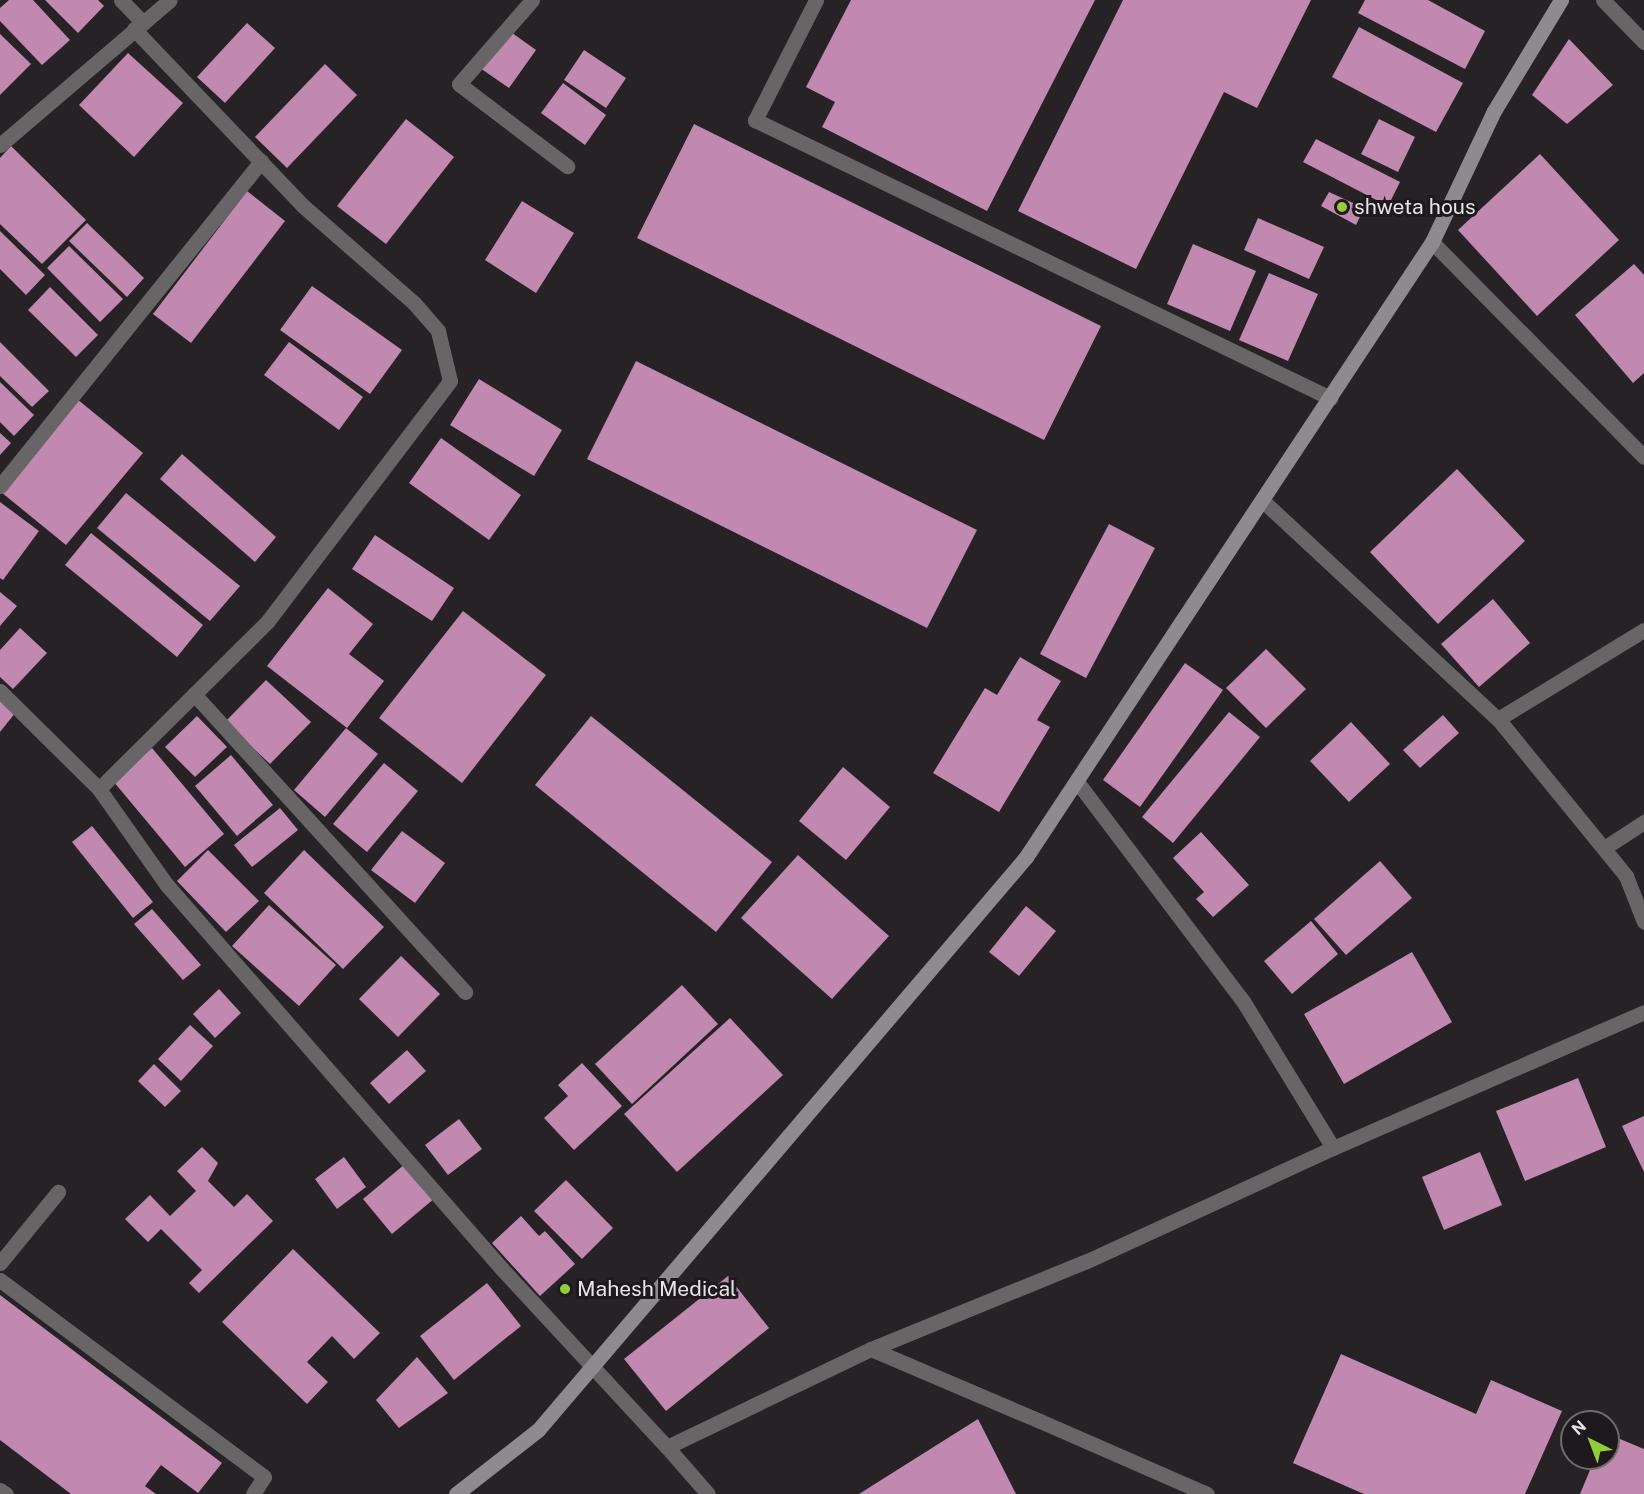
<!DOCTYPE html>
<style>
body{margin:0}
#map{position:relative;width:1644px;height:1494px;overflow:hidden;background:#272226;font-family:"Public Sans",sans-serif}
div>[style]{position:absolute}
[style*='--x']{left:calc(var(--x)*1px);top:calc(var(--y)*1px);width:calc(var(--w)*1px);rotate:calc(var(--a)*1deg)}
.building>*{inset:0;background:#c188b0}
.lane>*{height:15px;margin:-7.5px;padding:0 7.5px;transform-origin:7.5px;border-radius:7.5px;background:#686567}
.street>*{height:15px;margin:-7.5px;padding:0 7.5px;transform-origin:7.5px;border-radius:7.5px;background:#686567}
.secondary>*{height:15px;margin:-7.5px;padding:0 7.5px;transform-origin:7.5px;border-radius:7.5px;background:#8e8a8d}
.dots>*{width:16px;height:16px;translate:-50% -50%;box-sizing:border-box;border:3px solid #1e191c;border-radius:50%}
span{translate:-50% -50%;white-space:nowrap;text-align:center;line-height:1.15;-webkit-text-stroke:6px #1e191c;paint-order:stroke}
.poi-label{font-size:21px;color:#e7e4e6}
.left{translate:0 -50%;text-align:left}
.north{position:absolute;left:1560px;top:1410px;width:60px;height:60px;box-sizing:border-box;background:#1e191c;border:2px solid #6e6a6d;border-radius:50%;rotate:318deg;font-size:16px;font-weight:700;line-height:24px;text-align:center;color:#e7e4e6}
.north::after{content:'';display:block;margin:auto;width:21px;height:27px;background:#95cc3a;clip-path:polygon(50% 0,100% 100%,50% 72%,0 100%)}
</style>
<div id="map">
<div class="building">
<div style="clip-path:polygon(9px 0,33px 0,70px 40px,42px 65px,0 21px,0 8px)"></div>
<div style="clip-path:polygon(45px 0,98px 0,104px 6px,78px 33px)"></div>
<div style="clip-path:polygon(851px 0,1095px 0,987px 211px,822px 127px,835px 102px,806px 87px)"></div>
<div style="clip-path:polygon(1123px 0,1311px 0,1257px 108px,1224px 92px,1136px 269px,1018px 211px)"></div>
<div style="clip-path:polygon(1365px 0,1428px 0,1485px 31px,1465px 69px,1358px 13px)"></div>
<div style="clip-path:polygon(247px 23px,275px 48px,225px 103px,197px 77px)"></div>
<div style="clip-path:polygon(1359px 27px,1463px 83px,1436px 132px,1332px 77px)"></div>
<div style="clip-path:polygon(508px 30px,536px 50px,509px 88px,480px 68px)"></div>
<div style="clip-path:polygon(0 34px,31px 64px,0 95px)"></div>
<div style="clip-path:polygon(1569px 39px,1613px 85px,1567px 124px,1532px 95px)"></div>
<div style="clip-path:polygon(584px 50px,626px 78px,606px 108px,564px 80px)"></div>
<div style="clip-path:polygon(128px 53px,183px 103px,134px 157px,79px 105px)"></div>
<div style="clip-path:polygon(325px 64px,357px 95px,287px 168px,255px 137px)"></div>
<div style="clip-path:polygon(563px 83px,606px 115px,585px 145px,541px 113px)"></div>
<div style="clip-path:polygon(406px 119px,454px 157px,386px 244px,337px 206px)"></div>
<div style="clip-path:polygon(1379px 119px,1415px 137px,1398px 172px,1361px 154px)"></div>
<div style="clip-path:polygon(694px 124px,1101px 326px,1044px 440px,637px 238px)"></div>
<div style="clip-path:polygon(1316px 139px,1400px 182px,1388px 206px,1303px 162px)"></div>
<div style="clip-path:polygon(11px 146px,86px 220px,42px 264px,0 224px,0 158px)"></div>
<div style="clip-path:polygon(1540px 154px,1619px 240px,1537px 316px,1458px 230px)"></div>
<div style="clip-path:polygon(247px 191px,285px 221px,191px 343px,153px 314px)"></div>
<div style="clip-path:polygon(1329px 192px,1364px 208px,1356px 225px,1321px 206px)"></div>
<div style="clip-path:polygon(522px 201px,574px 233px,536px 293px,485px 260px)"></div>
<div style="clip-path:polygon(1258px 218px,1324px 247px,1309px 279px,1244px 250px)"></div>
<div style="clip-path:polygon(87px 223px,144px 278px,127px 297px,69px 241px)"></div>
<div style="clip-path:polygon(0 231px,45px 275px,26px 295px,0 269px)"></div>
<div style="clip-path:polygon(1193px 244px,1256px 271px,1230px 331px,1167px 304px)"></div>
<div style="clip-path:polygon(69px 246px,123px 299px,100px 322px,47px 268px)"></div>
<div style="clip-path:polygon(1634px 264px,1644px 275px,1644px 373px,1633px 383px,1575px 315px)"></div>
<div style="clip-path:polygon(1269px 273px,1318px 294px,1288px 361px,1239px 340px)"></div>
<div style="clip-path:polygon(312px 286px,402px 350px,370px 394px,280px 330px)"></div>
<div style="clip-path:polygon(50px 287px,98px 335px,76px 357px,28px 310px)"></div>
<div style="clip-path:polygon(0 342px,49px 391px,32px 407px,0 376px)"></div>
<div style="clip-path:polygon(289px 342px,363px 397px,339px 430px,264px 375px)"></div>
<div style="clip-path:polygon(636px 361px,977px 530px,927px 628px,587px 459px)"></div>
<div style="clip-path:polygon(479px 379px,562px 430px,534px 476px,450px 425px)"></div>
<div style="clip-path:polygon(0 382px,34px 415px,14px 436px,0 422px)"></div>
<div style="clip-path:polygon(77px 399px,143px 453px,66px 545px,1px 492px)"></div>
<div style="clip-path:polygon(0 433px,11px 443px,0 455px)"></div>
<div style="clip-path:polygon(441px 438px,521px 495px,489px 540px,409px 483px)"></div>
<div style="clip-path:polygon(182px 454px,276px 537px,255px 562px,160px 479px)"></div>
<div style="clip-path:polygon(1457px 469px,1525px 541px,1438px 624px,1370px 552px)"></div>
<div style="clip-path:polygon(126px 493px,240px 586px,210px 621px,97px 528px)"></div>
<div style="clip-path:polygon(0 502px,39px 531px,3px 580px,0 578px)"></div>
<div style="clip-path:polygon(1109px 524px,1155px 548px,1086px 678px,1040px 654px)"></div>
<div style="clip-path:polygon(91px 533px,203px 625px,177px 657px,65px 565px)"></div>
<div style="clip-path:polygon(375px 535px,454px 588px,432px 621px,352px 569px)"></div>
<div style="clip-path:polygon(328px 588px,373px 624px,349px 654px,384px 681px,347px 728px,267px 666px)"></div>
<div style="clip-path:polygon(0 592px,17px 606px,0 626px)"></div>
<div style="clip-path:polygon(1493px 599px,1530px 643px,1479px 687px,1441px 644px)"></div>
<div style="clip-path:polygon(463px 611px,546px 675px,462px 783px,379px 718px)"></div>
<div style="clip-path:polygon(20px 628px,47px 653px,13px 689px,0 677px,0 650px)"></div>
<div style="clip-path:polygon(1266px 649px,1306px 689px,1266px 728px,1226px 688px)"></div>
<div style="clip-path:polygon(1020px 657px,1061px 681px,1037px 720px,1050px 727px,999px 812px,933px 773px,985px 688px,997px 695px)"></div>
<div style="clip-path:polygon(1185px 663px,1223px 690px,1140px 807px,1103px 780px)"></div>
<div style="clip-path:polygon(266px 680px,311px 722px,270px 764px,225px 722px)"></div>
<div style="clip-path:polygon(0 698px,16px 712px,0 732px)"></div>
<div style="clip-path:polygon(1229px 712px,1260px 737px,1173px 843px,1142px 817px)"></div>
<div style="clip-path:polygon(1443px 715px,1459px 733px,1420px 768px,1403px 750px)"></div>
<div style="clip-path:polygon(197px 716px,227px 747px,195px 777px,165px 747px)"></div>
<div style="clip-path:polygon(591px 716px,772px 862px,716px 932px,535px 785px)"></div>
<div style="clip-path:polygon(1351px 722px,1390px 764px,1349px 802px,1310px 761px)"></div>
<div style="clip-path:polygon(346px 728px,378px 754px,325px 817px,294px 790px)"></div>
<div style="clip-path:polygon(152px 748px,224px 834px,185px 867px,113px 781px)"></div>
<div style="clip-path:polygon(231px 755px,273px 805px,237px 836px,195px 786px)"></div>
<div style="clip-path:polygon(384px 763px,418px 791px,367px 852px,333px 824px)"></div>
<div style="clip-path:polygon(843px 767px,890px 807px,846px 860px,799px 821px)"></div>
<div style="clip-path:polygon(280px 808px,298px 830px,252px 867px,234px 845px)"></div>
<div style="clip-path:polygon(92px 826px,153px 902px,133px 918px,72px 842px)"></div>
<div style="clip-path:polygon(402px 831px,445px 863px,415px 903px,371px 870px)"></div>
<div style="clip-path:polygon(1201px 832px,1249px 885px,1213px 917px,1196px 899px,1204px 892px,1173px 858px)"></div>
<div style="clip-path:polygon(208px 850px,259px 901px,226px 932px,177px 881px)"></div>
<div style="clip-path:polygon(304px 850px,384px 927px,343px 969px,264px 893px)"></div>
<div style="clip-path:polygon(798px 855px,889px 936px,832px 999px,741px 918px)"></div>
<div style="clip-path:polygon(1380px 861px,1412px 898px,1346px 955px,1314px 919px)"></div>
<div style="clip-path:polygon(269px 905px,336px 965px,299px 1006px,232px 946px)"></div>
<div style="clip-path:polygon(1026px 906px,1056px 931px,1019px 976px,989px 952px)"></div>
<div style="clip-path:polygon(152px 909px,201px 965px,183px 980px,134px 924px)"></div>
<div style="clip-path:polygon(1311px 921px,1338px 954px,1292px 994px,1264px 961px)"></div>
<div style="clip-path:polygon(1412px 952px,1452px 1022px,1344px 1084px,1304px 1014px)"></div>
<div style="clip-path:polygon(401px 956px,440px 994px,398px 1037px,359px 999px)"></div>
<div style="clip-path:polygon(682px 985px,718px 1024px,632px 1104px,595px 1064px)"></div>
<div style="clip-path:polygon(219px 989px,241px 1013px,215px 1038px,193px 1014px)"></div>
<div style="clip-path:polygon(730px 1018px,783px 1075px,677px 1172px,624px 1114px)"></div>
<div style="clip-path:polygon(190px 1025px,213px 1046px,181px 1081px,158px 1059px)"></div>
<div style="clip-path:polygon(407px 1050px,426px 1071px,389px 1104px,370px 1083px)"></div>
<div style="clip-path:polygon(582px 1063px,622px 1106px,574px 1150px,544px 1118px,568px 1096px,558px 1085px)"></div>
<div style="clip-path:polygon(154px 1064px,181px 1091px,165px 1107px,138px 1081px)"></div>
<div style="clip-path:polygon(1578px 1078px,1606px 1147px,1525px 1181px,1496px 1111px)"></div>
<div style="clip-path:polygon(1644px 1116px,1644px 1172px,1622px 1126px)"></div>
<div style="clip-path:polygon(459px 1119px,482px 1149px,448px 1175px,425px 1145px)"></div>
<div style="clip-path:polygon(202px 1147px,218px 1163px,208px 1181px,234px 1207px,247px 1194px,273px 1221px,199px 1293px,189px 1283px,202px 1270px,161px 1229px,148px 1242px,125px 1219px,150px 1195px,170px 1216px,196px 1191px,177px 1171px)"></div>
<div style="clip-path:polygon(1480px 1152px,1502px 1205px,1444px 1230px,1422px 1177px)"></div>
<div style="clip-path:polygon(344px 1157px,366px 1187px,337px 1209px,315px 1179px)"></div>
<div style="clip-path:polygon(405px 1164px,435px 1198px,392px 1234px,363px 1199px)"></div>
<div style="clip-path:polygon(566px 1180px,613px 1228px,582px 1259px,534px 1211px)"></div>
<div style="clip-path:polygon(521px 1216px,539px 1236px,545px 1231px,575px 1264px,540px 1296px,492px 1243px)"></div>
<div style="clip-path:polygon(293px 1249px,380px 1333px,354px 1359px,332px 1336px,307px 1362px,328px 1382px,307px 1404px,222px 1322px)"></div>
<div style="clip-path:polygon(728px 1276px,769px 1328px,666px 1411px,624px 1359px)"></div>
<div style="clip-path:polygon(487px 1283px,521px 1326px,454px 1380px,420px 1336px)"></div>
<div style="clip-path:polygon(0 1295px,222px 1463px,198px 1493px,161px 1465px,145px 1486px,156px 1494px,71px 1494px,0 1440px)"></div>
<div style="clip-path:polygon(1341px 1354px,1476px 1414px,1491px 1380px,1562px 1411px,1525px 1494px,1364px 1494px,1293px 1463px)"></div>
<div style="clip-path:polygon(417px 1357px,448px 1393px,399px 1428px,376px 1400px)"></div>
<div style="clip-path:polygon(978px 1419px,1016px 1494px,859px 1494px)"></div>
<div style="clip-path:polygon(1608px 1434px,1644px 1449px,1644px 1494px,1580px 1494px,1595px 1458px,1608px 1458px)"></div>
</div>
<div class="lane">
<div style="--x:0;--y:1263;--w:92;--a:-50.8"></div>
<div style="--x:0;--y:1280;--w:329;--a:36.7"></div>
<div style="--x:264;--y:1477;--w:20;--a:123"></div>
<div style="--x:1040;--y:1421;--w:182;--a:23.6"></div>
<div style="--x:667;--y:1447;--w:62;--a:48.9"></div>
<div style="--x:0;--y:1490;--w:7;--a:34"></div>
</div>
<div class="street">
<div style="--x:121;--y:0;--w:32;--a:46"></div>
<div style="--x:532;--y:0;--w:111;--a:131"></div>
<div style="--x:459;--y:84;--w:136;--a:37.2"></div>
<div style="--x:816;--y:0;--w:135;--a:116.9"></div>
<div style="--x:755;--y:120;--w:639;--a:25.8"></div>
<div style="--x:1603;--y:0;--w:59;--a:45.7"></div>
<div style="--x:134;--y:29;--w:243;--a:46.3"></div>
<div style="--x:302;--y:205;--w:149;--a:41.2"></div>
<div style="--x:414;--y:303;--w:37;--a:49"></div>
<div style="--x:438;--y:331;--w:51;--a:76.5"></div>
<div style="--x:450;--y:381;--w:301;--a:127.2"></div>
<div style="--x:268;--y:621;--w:238;--a:135.2"></div>
<div style="--x:99;--y:789;--w:116;--a:54.8"></div>
<div style="--x:166;--y:884;--w:511;--a:48.89"></div>
<div style="--x:502;--y:1269;--w:243;--a:47.2"></div>
<div style="--x:667;--y:1447;--w:226;--a:-25.7"></div>
<div style="--x:871;--y:1349;--w:184;--a:23.1"></div>
<div style="--x:0;--y:145;--w:223;--a:-40.5"></div>
<div style="--x:1432;--y:242;--w:302;--a:45.4"></div>
<div style="--x:0;--y:486;--w:417;--a:-51.2"></div>
<div style="--x:1263;--y:501;--w:321;--a:42.9"></div>
<div style="--x:1498;--y:719;--w:203;--a:50.8"></div>
<div style="--x:1626;--y:876;--w:49;--a:68.6"></div>
<div style="--x:0;--y:691;--w:139;--a:44.7"></div>
<div style="--x:194;--y:694;--w:403;--a:47.7"></div>
<div style="--x:1498;--y:719;--w:171;--a:-31.4"></div>
<div style="--x:1078;--y:783;--w:273;--a:52.9"></div>
<div style="--x:1243;--y:1001;--w:172;--a:58.5"></div>
<div style="--x:1333;--y:1148;--w:339;--a:-23.6"></div>
<div style="--x:1604;--y:848;--w:48;--a:-33"></div>
<div style="--x:871;--y:1349;--w:233;--a:-22.2"></div>
<div style="--x:1087;--y:1261;--w:271;--a:-24.7"></div>
</div>
<div class="secondary">
<div style="--x:456;--y:1494;--w:104;--a:-38"></div>
<div style="--x:538;--y:1430;--w:753;--a:-49.58"></div>
<div style="--x:1026;--y:857;--w:737;--a:-56.57"></div>
<div style="--x:1432;--y:242;--w:145;--a:-64.7"></div>
<div style="--x:1494;--y:111;--w:130;--a:-58.9"></div>
</div>
<div class="dots">
<div style="left:1342px;top:207px;background:#95cc3a"></div>
<div style="left:565px;top:1289px;background:#95cc3a"></div>
</div>
<div class="poi-label">
<span class="left" style="left:1354px;top:207px">shweta hous</span>
<span class="left" style="left:577px;top:1289px">Mahesh Medical</span>
</div>
<div class="north">N</div>
</div>
